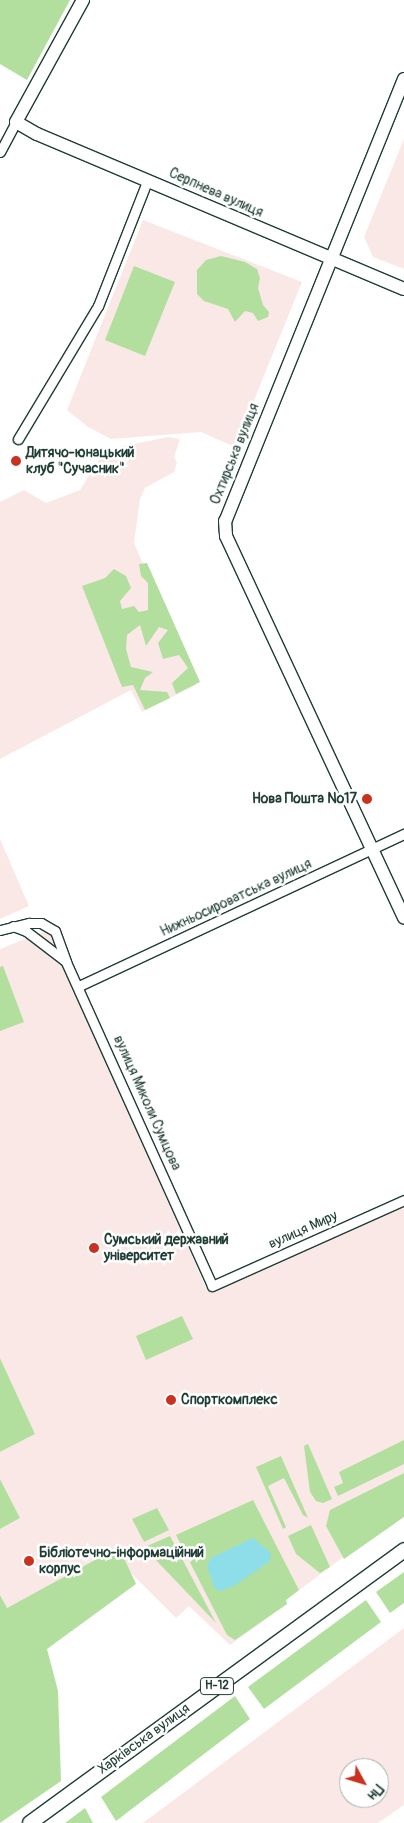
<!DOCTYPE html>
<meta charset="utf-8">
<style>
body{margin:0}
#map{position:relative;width:404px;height:1823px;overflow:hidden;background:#fff;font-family:Pangolin,sans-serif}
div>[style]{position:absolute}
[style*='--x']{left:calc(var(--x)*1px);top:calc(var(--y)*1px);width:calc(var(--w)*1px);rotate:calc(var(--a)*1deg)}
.built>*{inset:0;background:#fae8e7}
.green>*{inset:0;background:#b2df9e}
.water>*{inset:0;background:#8edeea}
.roads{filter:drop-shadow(1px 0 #1f3d34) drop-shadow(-1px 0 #1f3d34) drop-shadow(0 1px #1f3d34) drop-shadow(0 -1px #1f3d34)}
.street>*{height:9px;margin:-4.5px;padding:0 4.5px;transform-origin:4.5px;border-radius:4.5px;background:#fff}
.secondary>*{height:12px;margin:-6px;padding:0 6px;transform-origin:6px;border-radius:6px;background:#fff}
.primary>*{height:14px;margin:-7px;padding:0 7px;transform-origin:7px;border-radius:7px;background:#fff}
.dots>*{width:14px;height:14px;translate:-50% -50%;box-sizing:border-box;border:2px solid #fff;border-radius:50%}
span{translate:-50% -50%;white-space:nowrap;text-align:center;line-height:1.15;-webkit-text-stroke:5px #fff;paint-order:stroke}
.shield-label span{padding:1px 4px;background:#fff;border:1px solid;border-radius:4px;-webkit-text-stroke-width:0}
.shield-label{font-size:12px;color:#1f3d34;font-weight:700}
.street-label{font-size:14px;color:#1f3d34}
.poi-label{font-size:14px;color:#1f3d34;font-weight:700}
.left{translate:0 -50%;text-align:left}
.right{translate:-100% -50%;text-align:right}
.north{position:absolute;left:339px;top:1758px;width:50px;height:50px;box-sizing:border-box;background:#fff;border:1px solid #a5b1ae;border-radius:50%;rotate:129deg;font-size:14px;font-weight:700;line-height:20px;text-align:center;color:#1f3d34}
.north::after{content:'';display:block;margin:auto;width:18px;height:22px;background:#c8321e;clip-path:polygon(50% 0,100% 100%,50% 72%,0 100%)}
</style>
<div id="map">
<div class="built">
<div style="clip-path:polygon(404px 139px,404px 269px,373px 257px,364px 237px)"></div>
<div style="clip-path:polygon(143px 220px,302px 282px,235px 447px,201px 432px,111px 439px,88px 427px,67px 410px)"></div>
<div style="clip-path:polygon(168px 437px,180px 439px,174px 457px,177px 463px,174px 472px,145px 488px,140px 499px,134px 543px,196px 685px,142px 712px,131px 690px,0 759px,0 502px,24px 490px,46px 503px,80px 490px,105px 450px)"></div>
<div style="clip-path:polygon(0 839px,29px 906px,0 919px)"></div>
<div style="clip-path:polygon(48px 930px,208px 1292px,404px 1204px,404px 1514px,362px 1543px,286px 1600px,287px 1604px,230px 1645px,189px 1606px,176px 1618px,131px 1573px,119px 1548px,7px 1608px,0 1595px,0 1529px,20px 1518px,0 1479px,0 1452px,35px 1434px,0 1358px,0 949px)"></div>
<div style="clip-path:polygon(evenodd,404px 1628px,404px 1805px,378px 1823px,143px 1823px,404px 1628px,349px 1768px,379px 1768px,379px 1798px,349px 1798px,349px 1768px)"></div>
</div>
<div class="green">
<div style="clip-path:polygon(0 0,70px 0,27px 80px,0 64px)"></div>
<div style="clip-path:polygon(221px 256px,245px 262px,257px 269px,260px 278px,258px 288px,263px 305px,269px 312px,268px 317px,258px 321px,253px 313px,245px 311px,235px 322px,228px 309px,204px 301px,197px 294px,197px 270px,206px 260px)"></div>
<div style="clip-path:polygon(134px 266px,175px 282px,145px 356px,105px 340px)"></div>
<div style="clip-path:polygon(147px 563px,200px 682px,176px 694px,172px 683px,188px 668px,179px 655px,163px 659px,158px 643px,168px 630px,159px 627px,146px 646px,140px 625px,127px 635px,126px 649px,131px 667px,153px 672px,145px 678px,140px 690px,167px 692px,170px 698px,145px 710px,133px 685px,122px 687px,82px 586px,105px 578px,114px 569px,126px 576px,131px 588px,120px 601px,122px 609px,134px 606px,139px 612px,148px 610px,148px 583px,141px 576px,139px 564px)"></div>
<div style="clip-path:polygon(3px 966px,24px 1022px,0 1031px,0 967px)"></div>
<div style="clip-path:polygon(182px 1316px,193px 1339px,146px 1360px,136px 1336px)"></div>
<div style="clip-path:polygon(0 1358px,35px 1434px,0 1452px)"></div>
<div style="clip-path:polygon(404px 1440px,404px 1464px,338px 1496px,334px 1487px,343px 1483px,339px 1472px)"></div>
<div style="clip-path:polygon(308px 1444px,332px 1499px,323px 1503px,316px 1501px,310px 1492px,304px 1446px)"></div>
<div style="clip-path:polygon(281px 1456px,308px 1518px,303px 1515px,284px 1478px,268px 1486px,286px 1527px,283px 1529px,256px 1467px)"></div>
<div style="clip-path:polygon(404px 1473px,404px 1517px,344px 1559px,326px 1526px,330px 1510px)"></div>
<div style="clip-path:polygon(0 1479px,20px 1518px,0 1529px)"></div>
<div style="clip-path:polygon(253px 1500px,299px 1590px,286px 1600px,287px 1604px,235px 1640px,227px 1635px,176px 1535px)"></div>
<div style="clip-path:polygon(157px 1508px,169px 1530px,144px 1542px,132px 1519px)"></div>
<div style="clip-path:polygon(311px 1525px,330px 1567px,320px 1573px,296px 1554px,288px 1536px)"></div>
<div style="clip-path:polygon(170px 1536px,216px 1623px,153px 1557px,147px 1546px)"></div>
<div style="clip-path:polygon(119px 1547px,136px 1584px,47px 1649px,58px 1691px,61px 1781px,0 1823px,0 1595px,7px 1608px)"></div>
<div style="clip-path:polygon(404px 1572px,404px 1603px,390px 1613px,376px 1592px)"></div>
<div style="clip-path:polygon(366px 1600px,381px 1622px,264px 1709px,248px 1687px)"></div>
<div style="clip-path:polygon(235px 1696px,250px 1719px,116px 1821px,101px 1797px)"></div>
<div style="clip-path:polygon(85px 1808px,93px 1823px,65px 1823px)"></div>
</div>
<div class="water">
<div style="clip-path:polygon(253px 1538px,271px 1553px,270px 1561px,237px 1584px,222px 1591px,215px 1589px,207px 1566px,211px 1558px)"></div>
</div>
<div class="roads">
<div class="street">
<div style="--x:0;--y:152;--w:34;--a:-62"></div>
<div style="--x:18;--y:439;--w:155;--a:-59"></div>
<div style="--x:98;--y:306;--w:136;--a:-68.5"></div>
<div style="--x:13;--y:926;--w:14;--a:21"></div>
<div style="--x:26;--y:931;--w:48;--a:37.3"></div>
<div style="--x:0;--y:930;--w:30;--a:-14"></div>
<div style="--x:29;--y:923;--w:12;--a:0"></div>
<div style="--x:41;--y:923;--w:16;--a:30"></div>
<div style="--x:55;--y:931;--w:33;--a:70"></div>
<div style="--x:66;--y:962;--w:355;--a:65.7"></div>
<div style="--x:212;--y:1286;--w:210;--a:-24.1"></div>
<div style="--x:79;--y:986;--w:359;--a:-25.1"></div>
</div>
<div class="secondary">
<div style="--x:83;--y:0;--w:139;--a:118.8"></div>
<div style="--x:16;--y:122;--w:24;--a:30"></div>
<div style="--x:37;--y:134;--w:398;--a:22.9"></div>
<div style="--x:404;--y:79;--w:477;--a:112"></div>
<div style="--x:225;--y:521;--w:15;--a:86"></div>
<div style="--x:226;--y:536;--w:421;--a:65"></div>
</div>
<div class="primary">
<div style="--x:30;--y:1823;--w:463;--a:-36.1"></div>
</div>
</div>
<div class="dots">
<div style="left:16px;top:461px;background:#c8321e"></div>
<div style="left:367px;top:799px;background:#c8321e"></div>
<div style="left:94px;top:1248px;background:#c8321e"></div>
<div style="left:171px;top:1400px;background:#c8321e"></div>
<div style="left:29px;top:1561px;background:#c8321e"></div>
</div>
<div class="shield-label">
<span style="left:217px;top:1686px">Н-12</span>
</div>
<div class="street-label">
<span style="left:216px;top:193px;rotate:24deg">Серпнева вулиця</span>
<span style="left:235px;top:454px;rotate:-68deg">Охтирська вулиця</span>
<span style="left:236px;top:898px;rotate:-25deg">Нижньосироватська вулиця</span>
<span style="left:147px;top:1103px;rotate:66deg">вулиця Миколи Сумцова</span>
<span style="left:303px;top:1230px;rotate:-24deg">вулиця Миру</span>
<span style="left:144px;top:1739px;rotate:-36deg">Харківська вулиця</span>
</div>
<div class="poi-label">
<span class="left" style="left:26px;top:461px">Дитячо-юнацький<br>клуб "Сучасник"</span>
<span class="right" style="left:357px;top:799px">Нова Пошта №17</span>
<span class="left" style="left:104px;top:1248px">Сумський державний<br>університет</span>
<span class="left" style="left:181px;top:1400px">Спорткомплекс</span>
<span class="left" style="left:39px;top:1561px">Бібліотечно-інформаційний<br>корпус</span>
</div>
<div class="north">Пн</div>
</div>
